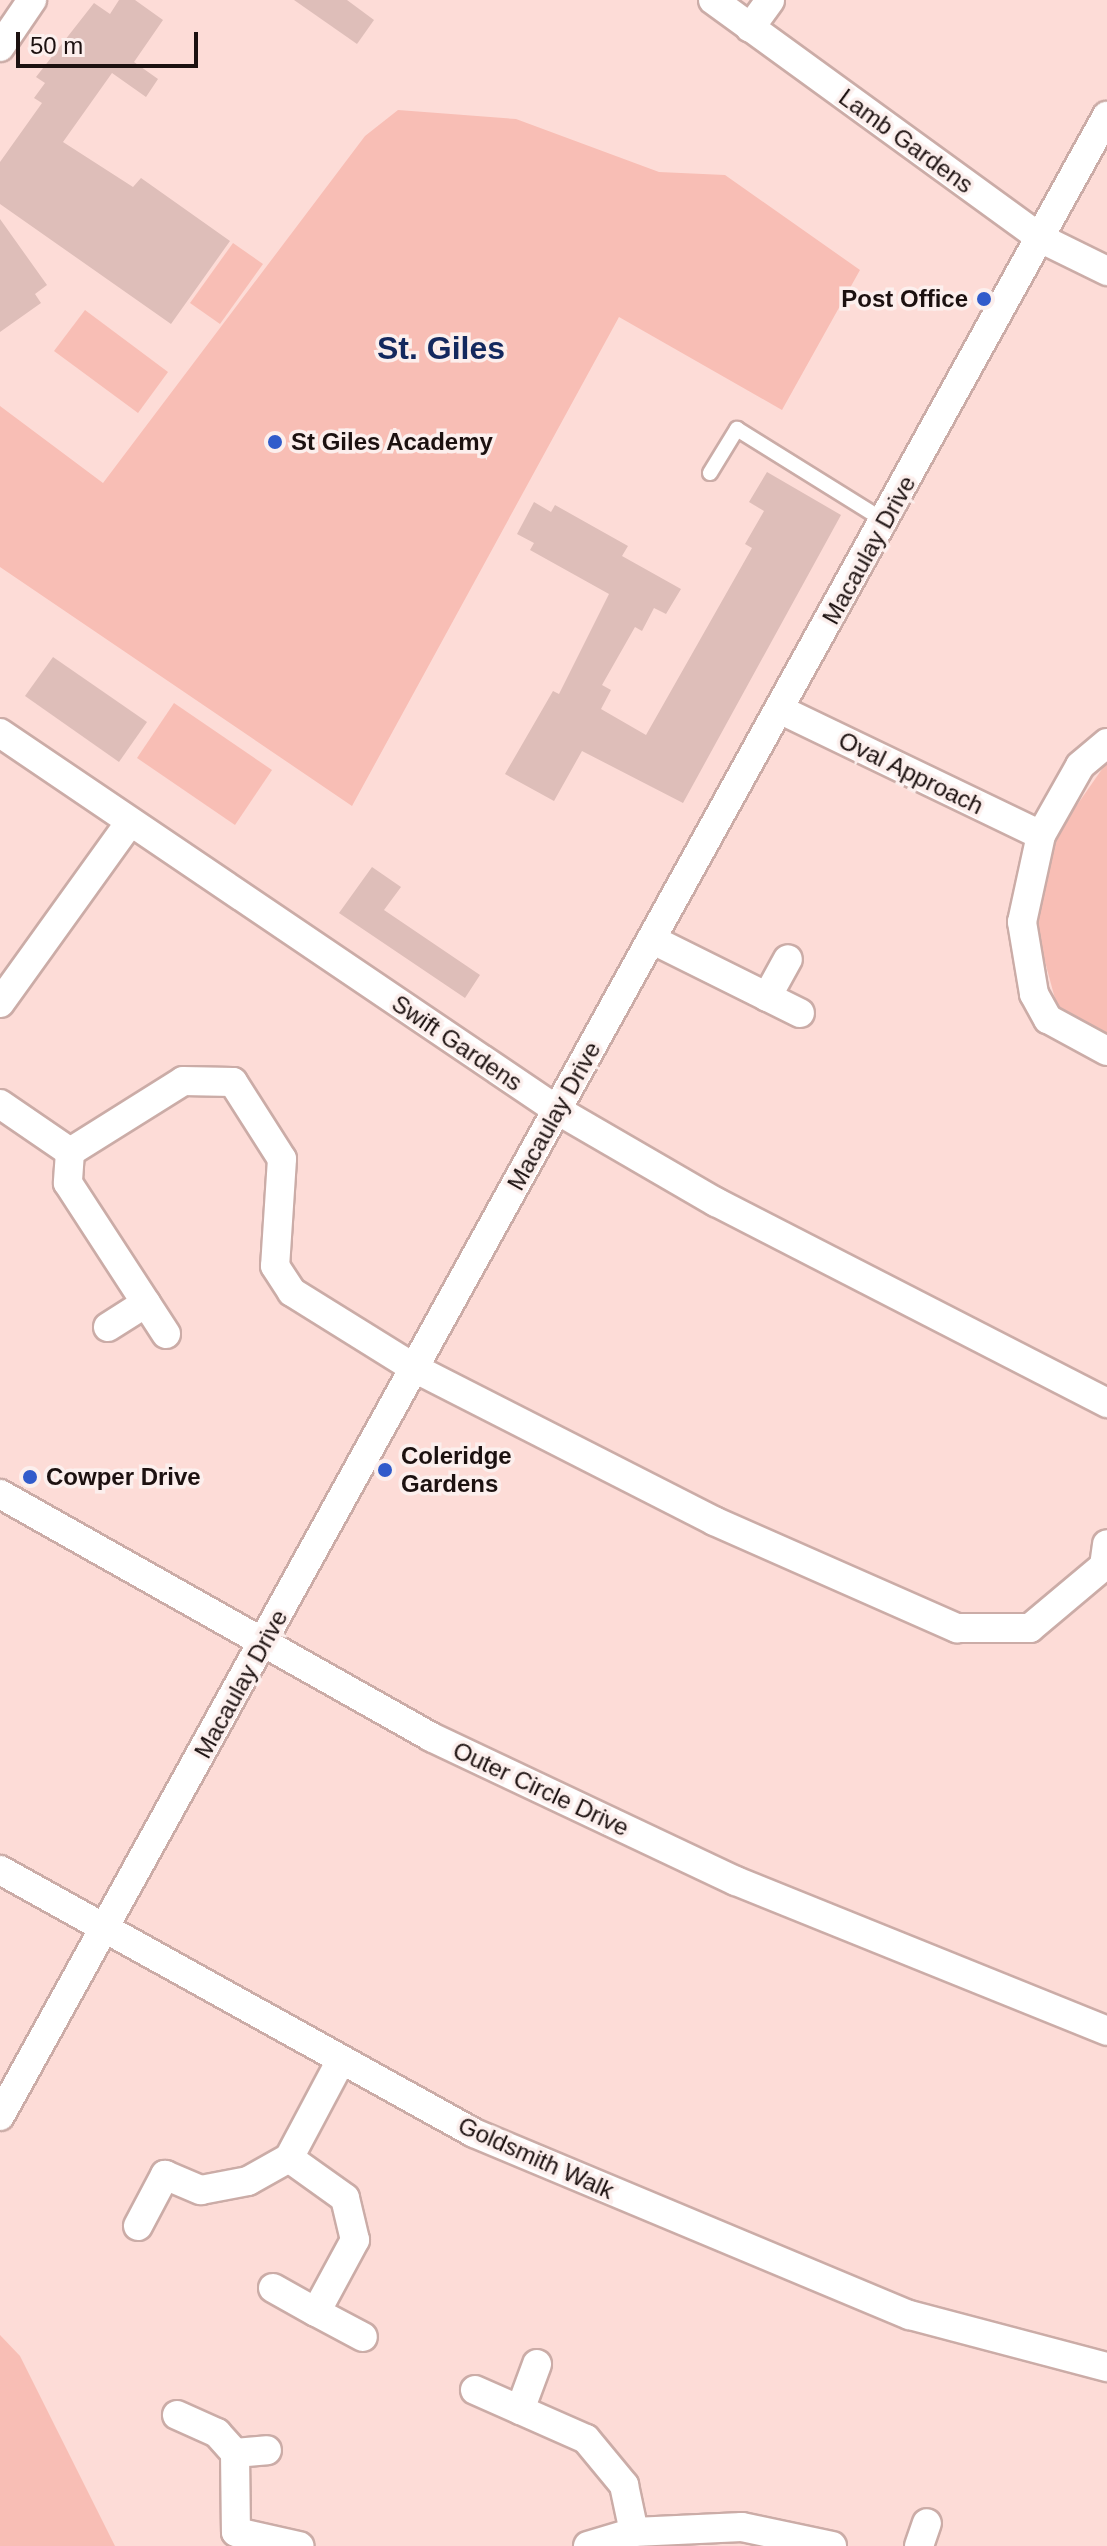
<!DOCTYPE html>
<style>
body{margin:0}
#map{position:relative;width:1107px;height:2546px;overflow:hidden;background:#fddcd7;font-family:Arial,sans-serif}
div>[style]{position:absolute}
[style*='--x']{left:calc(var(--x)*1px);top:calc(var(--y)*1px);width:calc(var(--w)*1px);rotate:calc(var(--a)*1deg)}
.green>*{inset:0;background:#f8beb5}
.building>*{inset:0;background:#debeb9}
.roads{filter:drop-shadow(2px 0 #cbaca7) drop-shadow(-2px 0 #cbaca7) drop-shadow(0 2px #cbaca7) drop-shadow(0 -2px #cbaca7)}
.service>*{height:14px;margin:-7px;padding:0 7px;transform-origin:7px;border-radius:7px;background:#fff}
.minor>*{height:28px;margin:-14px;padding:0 14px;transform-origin:14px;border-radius:14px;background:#fff}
.dots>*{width:22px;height:22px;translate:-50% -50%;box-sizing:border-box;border:4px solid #fcefed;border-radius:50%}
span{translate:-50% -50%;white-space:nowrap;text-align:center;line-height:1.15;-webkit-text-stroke:7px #fcefed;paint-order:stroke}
.street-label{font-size:24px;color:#1c1110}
.poi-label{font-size:24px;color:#1c1110;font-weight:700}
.right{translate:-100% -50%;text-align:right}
.left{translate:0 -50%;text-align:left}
.district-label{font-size:32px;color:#13285e;font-weight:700}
.scale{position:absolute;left:16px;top:32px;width:182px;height:36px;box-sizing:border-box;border:4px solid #1c1110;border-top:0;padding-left:10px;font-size:24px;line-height:28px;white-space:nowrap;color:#1c1110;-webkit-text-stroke:6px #fcefed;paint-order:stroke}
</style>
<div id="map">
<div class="green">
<div style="clip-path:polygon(398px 110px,516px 119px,659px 172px,725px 175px,860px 270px,782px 410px,619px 317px,352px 806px,0 567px,0 406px,103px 483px,365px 136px)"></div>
<div style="clip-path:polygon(233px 243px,263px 264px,220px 324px,190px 303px)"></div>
<div style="clip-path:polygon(85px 310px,168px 372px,138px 413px,54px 351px)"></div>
<div style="clip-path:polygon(174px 703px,272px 770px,235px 825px,137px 758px)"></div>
<div style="clip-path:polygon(1107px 762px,1107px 1036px,1085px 1030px,1057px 1006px,1034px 921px,1041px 879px,1063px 825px)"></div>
<div style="clip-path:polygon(0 2335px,20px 2356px,115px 2546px,0 2546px)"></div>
</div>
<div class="building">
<div style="clip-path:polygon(119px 0,135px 0,163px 20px,134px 62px,158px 79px,146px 97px,112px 73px,63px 142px,133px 187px,141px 178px,230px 241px,171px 324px,0 204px,0 162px,42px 103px,34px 98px,45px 83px,36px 77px,94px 3px,110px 14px)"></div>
<div style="clip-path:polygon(294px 0,347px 0,374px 20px,357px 44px)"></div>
<div style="clip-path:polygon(0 219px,47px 285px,35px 294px,41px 303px,0 332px)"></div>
<div style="clip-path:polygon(767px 472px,841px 515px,683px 803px,582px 751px,554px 801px,505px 774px,553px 691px,559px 694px,609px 594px,530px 550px,534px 543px,517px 534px,534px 502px,551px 512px,555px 505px,628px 546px,622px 556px,681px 589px,666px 614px,654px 608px,642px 631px,635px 627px,602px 685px,611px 690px,601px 709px,646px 735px,752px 548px,745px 544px,764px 511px,749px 502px)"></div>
<div style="clip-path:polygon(53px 657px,147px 722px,119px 762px,25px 696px)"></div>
<div style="clip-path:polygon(372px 867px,401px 887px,384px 910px,480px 975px,465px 998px,339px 913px)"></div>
</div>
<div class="roads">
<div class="service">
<div style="--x:710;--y:473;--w:52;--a:-58.5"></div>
<div style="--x:737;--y:429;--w:174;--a:31.9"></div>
</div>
<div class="minor">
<div style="--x:713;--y:0;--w:404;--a:36"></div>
<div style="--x:1040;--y:238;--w:75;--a:26.2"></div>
<div style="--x:750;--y:28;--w:34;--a:-54"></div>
<div style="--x:0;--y:47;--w:57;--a:-55.8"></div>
<div style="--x:781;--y:710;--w:288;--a:25.7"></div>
<div style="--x:0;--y:733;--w:673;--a:34.09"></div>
<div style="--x:557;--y:1110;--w:184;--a:30.1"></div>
<div style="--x:716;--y:1202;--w:440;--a:27.2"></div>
<div style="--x:1107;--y:743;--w:35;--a:140"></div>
<div style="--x:1080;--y:766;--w:79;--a:119.5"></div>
<div style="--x:1041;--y:835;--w:89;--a:102.3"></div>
<div style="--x:1022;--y:922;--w:73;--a:80.5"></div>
<div style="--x:1034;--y:994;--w:29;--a:61"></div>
<div style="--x:1048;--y:1019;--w:67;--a:28.5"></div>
<div style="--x:653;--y:940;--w:164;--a:26.4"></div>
<div style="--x:767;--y:997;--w:43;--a:-61.1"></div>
<div style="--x:0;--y:1003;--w:219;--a:-54.3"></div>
<div style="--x:0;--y:1104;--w:85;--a:34.4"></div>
<div style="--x:70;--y:1152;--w:133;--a:-32.1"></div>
<div style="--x:183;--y:1081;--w:50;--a:1.1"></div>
<div style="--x:233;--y:1082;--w:91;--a:57.5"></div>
<div style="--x:282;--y:1159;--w:107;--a:93.7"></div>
<div style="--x:275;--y:1266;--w:31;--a:57"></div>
<div style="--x:292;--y:1292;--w:144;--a:31.9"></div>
<div style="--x:414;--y:1368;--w:337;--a:27"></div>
<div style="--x:714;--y:1521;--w:266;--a:23.8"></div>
<div style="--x:957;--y:1628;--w:73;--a:0"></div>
<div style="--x:1030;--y:1628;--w:97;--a:-40"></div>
<div style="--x:1104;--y:1566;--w:22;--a:-82"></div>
<div style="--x:70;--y:1152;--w:31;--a:94"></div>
<div style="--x:68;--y:1183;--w:180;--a:57"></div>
<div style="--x:108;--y:1327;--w:45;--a:-32.3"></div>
<div style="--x:0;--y:1494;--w:495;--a:29.4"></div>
<div style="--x:431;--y:1737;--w:337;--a:25.3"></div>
<div style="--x:736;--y:1881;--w:400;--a:22"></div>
<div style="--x:0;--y:1870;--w:542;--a:29.02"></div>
<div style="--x:474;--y:2133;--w:472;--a:22.7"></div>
<div style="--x:910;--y:2315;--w:204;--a:14.8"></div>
<div style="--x:0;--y:2116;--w:2286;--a:-61.04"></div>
<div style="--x:138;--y:2226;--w:58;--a:-62.1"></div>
<div style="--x:165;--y:2175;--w:39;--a:23"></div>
<div style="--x:201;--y:2190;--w:48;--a:-10.8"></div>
<div style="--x:248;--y:2181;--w:47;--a:-29.3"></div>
<div style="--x:289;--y:2158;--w:111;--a:-62"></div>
<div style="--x:273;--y:2288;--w:49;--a:29.2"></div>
<div style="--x:316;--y:2312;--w:82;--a:-61.6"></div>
<div style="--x:355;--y:2240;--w:43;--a:-103.4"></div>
<div style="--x:345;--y:2198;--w:69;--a:-144.5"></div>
<div style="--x:316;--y:2312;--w:53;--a:28"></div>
<div style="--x:475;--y:2390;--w:121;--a:23.8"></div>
<div style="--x:586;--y:2439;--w:60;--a:50.4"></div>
<div style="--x:624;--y:2485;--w:48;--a:78"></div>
<div style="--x:520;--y:2410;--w:49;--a:-69.7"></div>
<div style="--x:177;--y:2415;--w:44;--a:24.2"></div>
<div style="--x:217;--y:2433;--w:27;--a:48"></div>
<div style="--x:235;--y:2453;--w:79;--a:89.3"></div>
<div style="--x:236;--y:2532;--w:65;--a:12.5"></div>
<div style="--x:235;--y:2453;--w:32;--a:-5"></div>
<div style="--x:588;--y:2546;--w:48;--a:-16.9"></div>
<div style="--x:634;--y:2532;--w:108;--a:-2.7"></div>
<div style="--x:742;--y:2527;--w:92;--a:11.9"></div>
<div style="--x:919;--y:2546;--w:24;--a:-71"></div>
</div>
</div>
<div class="dots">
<div style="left:984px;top:299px;background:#315bcb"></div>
<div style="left:275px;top:442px;background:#315bcb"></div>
<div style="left:385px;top:1470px;background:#315bcb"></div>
<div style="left:30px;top:1477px;background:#315bcb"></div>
</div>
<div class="street-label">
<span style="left:906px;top:141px;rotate:36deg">Lamb Gardens</span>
<span style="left:869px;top:550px;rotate:-61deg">Macaulay Drive</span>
<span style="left:911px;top:773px;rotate:26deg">Oval Approach</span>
<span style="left:457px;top:1043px;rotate:34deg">Swift Gardens</span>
<span style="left:554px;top:1116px;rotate:-61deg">Macaulay Drive</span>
<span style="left:241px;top:1684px;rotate:-61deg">Macaulay Drive</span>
<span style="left:541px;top:1789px;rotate:25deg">Outer Circle Drive</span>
<span style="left:536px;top:2158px;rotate:24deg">Goldsmith Walk</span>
</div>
<div class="poi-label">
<span class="right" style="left:968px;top:299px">Post Office</span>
<span class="left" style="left:291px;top:442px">St Giles Academy</span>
<span class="left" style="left:401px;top:1470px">Coleridge<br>Gardens</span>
<span class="left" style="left:46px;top:1477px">Cowper Drive</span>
</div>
<div class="district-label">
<span style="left:441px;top:348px">St. Giles</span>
</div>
<div class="scale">50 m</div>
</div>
